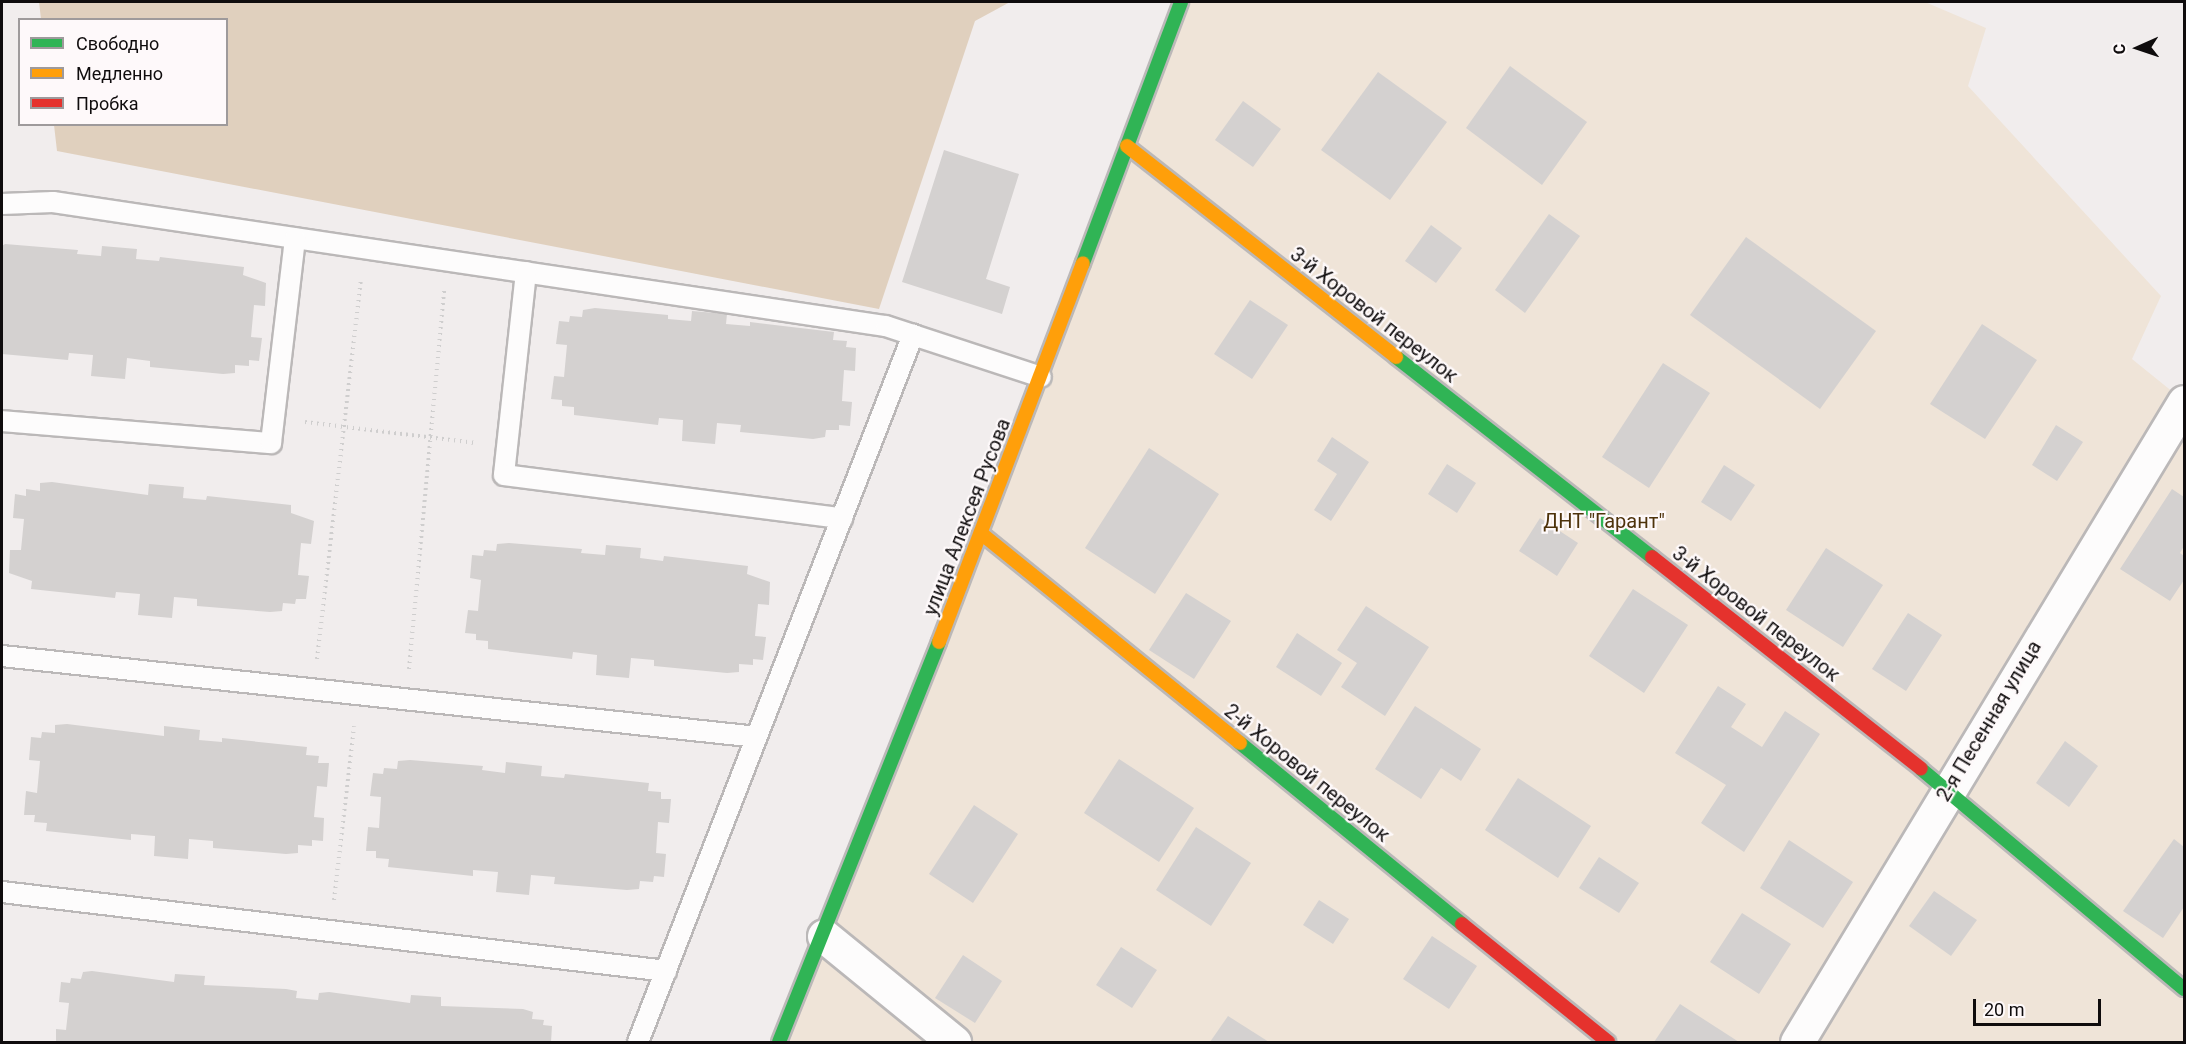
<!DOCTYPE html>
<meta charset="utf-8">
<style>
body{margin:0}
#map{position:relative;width:2186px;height:1044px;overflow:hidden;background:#f1eded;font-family:Roboto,sans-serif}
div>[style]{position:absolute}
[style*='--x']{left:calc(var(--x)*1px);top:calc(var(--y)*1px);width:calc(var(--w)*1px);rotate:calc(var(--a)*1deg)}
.green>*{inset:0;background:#efe4d8}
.forest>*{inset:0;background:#e0d0be}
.building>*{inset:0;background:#d4d1d0}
.path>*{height:4px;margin-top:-2px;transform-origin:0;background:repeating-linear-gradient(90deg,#cfcece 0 1.5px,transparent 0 6px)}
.roads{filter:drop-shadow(2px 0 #bbb8b8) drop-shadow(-2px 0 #bbb8b8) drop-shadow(0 2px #bbb8b8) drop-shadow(0 -2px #bbb8b8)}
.lane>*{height:20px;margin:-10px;padding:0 10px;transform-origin:10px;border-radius:10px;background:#fdfcfc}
.street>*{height:33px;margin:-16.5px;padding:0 16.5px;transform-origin:16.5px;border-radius:16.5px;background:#fdfcfc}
.fast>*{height:14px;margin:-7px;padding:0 7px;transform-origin:7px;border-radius:7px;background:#30b455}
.slow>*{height:14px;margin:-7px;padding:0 7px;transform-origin:7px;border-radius:7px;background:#ff9f0a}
.jam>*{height:14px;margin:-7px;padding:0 7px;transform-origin:7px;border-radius:7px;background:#e5322d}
span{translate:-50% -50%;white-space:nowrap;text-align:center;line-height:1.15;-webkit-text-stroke:4.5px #fef9fa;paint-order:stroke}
.street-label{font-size:20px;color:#0f0c0d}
.park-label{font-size:20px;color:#4e330b}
.frame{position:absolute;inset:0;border:3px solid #0f0c0d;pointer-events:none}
.legend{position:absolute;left:18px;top:18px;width:210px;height:108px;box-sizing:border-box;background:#fef9fa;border:2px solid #9e9a9b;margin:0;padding:8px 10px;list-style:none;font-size:18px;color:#0f0c0d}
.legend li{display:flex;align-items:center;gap:12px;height:30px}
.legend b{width:30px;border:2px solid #9e9a9b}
.north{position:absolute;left:2108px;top:18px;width:60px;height:60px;-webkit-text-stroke:4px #fef9fa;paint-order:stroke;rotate:267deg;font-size:16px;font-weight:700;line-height:24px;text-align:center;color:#0f0c0d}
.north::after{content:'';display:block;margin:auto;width:21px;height:27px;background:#0f0c0d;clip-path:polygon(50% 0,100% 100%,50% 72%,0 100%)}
.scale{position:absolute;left:1973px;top:999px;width:128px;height:27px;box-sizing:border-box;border:3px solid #0f0c0d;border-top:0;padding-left:8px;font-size:18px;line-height:21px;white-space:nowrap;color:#0f0c0d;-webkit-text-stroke:4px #fef9fa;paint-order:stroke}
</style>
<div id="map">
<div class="green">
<div style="clip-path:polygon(1186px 2px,1925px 2px,1986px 28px,1968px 86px,2161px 296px,2132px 359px,2184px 401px,2184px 1042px,771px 1042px)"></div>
</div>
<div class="forest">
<div style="clip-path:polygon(39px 2px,1010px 2px,975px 21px,879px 309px,57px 151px,54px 125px,226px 124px,226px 20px,41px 19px)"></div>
</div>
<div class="building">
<div style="clip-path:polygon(1510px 66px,1587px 122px,1542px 185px,1466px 128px)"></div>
<div style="clip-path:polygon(1378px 72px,1447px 122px,1390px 200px,1321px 150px)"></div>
<div style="clip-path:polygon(1243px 101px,1281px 129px,1253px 167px,1215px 140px)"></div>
<div style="clip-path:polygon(944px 150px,1019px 174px,986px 279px,1010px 287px,1002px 314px,902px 282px)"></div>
<div style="clip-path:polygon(1549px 214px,1580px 236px,1525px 313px,1495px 290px)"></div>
<div style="clip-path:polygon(1431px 225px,1462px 248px,1436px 283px,1405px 261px)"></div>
<div style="clip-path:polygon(1746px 237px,1876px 331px,1820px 409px,1690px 315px)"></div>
<div style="clip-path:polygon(5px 244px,78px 250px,77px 254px,101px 256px,102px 246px,137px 249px,136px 259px,159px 261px,160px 257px,244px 267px,243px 275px,266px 283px,265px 306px,254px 305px,251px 337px,262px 338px,259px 361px,249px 360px,249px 366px,235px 365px,235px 373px,223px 374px,150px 367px,150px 361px,127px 358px,125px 379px,91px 376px,93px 355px,69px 353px,68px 360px,2px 354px,2px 246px)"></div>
<div style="clip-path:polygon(1250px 300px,1288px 325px,1252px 379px,1214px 354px)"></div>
<div style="clip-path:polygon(595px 308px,668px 315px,668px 319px,691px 321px,692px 311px,727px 314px,726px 324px,750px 326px,750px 322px,834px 332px,833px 340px,847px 341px,846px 347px,856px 348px,855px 371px,844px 370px,842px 401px,852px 402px,850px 426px,839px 425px,839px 430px,826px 430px,825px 437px,813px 439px,740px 432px,741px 425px,717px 423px,715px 444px,682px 441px,683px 420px,659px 418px,658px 425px,574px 415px,574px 407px,562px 406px,562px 400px,551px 399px,554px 376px,564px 377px,567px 345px,556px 344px,559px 321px,569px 322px,570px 316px,582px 317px,583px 310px)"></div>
<div style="clip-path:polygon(1982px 324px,2037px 360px,1985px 439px,1930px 404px)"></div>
<div style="clip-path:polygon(1663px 363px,1710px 393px,1649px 488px,1602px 457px)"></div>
<div style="clip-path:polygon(2056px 425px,2083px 442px,2057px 481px,2032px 465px)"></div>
<div style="clip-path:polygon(1332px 437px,1369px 462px,1331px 521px,1314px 510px,1337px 474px,1317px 461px)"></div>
<div style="clip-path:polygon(1149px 448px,1219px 494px,1155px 594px,1085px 548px)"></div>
<div style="clip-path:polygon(1447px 464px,1476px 483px,1457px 513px,1428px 494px)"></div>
<div style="clip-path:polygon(1724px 465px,1755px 485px,1731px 521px,1701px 502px)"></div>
<div style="clip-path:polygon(52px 482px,148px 495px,149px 484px,184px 487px,183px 498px,206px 500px,207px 496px,291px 505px,291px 513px,314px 521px,311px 544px,301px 543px,298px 575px,309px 576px,306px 599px,296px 599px,295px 604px,283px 603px,282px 611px,270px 612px,197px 606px,197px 599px,174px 597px,172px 618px,138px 615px,140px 594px,116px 592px,115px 598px,31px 589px,32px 581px,9px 573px,10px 550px,21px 550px,24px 519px,13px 518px,15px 494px,26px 496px,26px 489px,40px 491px,40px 483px)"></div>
<div style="clip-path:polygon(2172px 489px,2184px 497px,2184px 546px,2180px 553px,2184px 556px,2184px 580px,2170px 601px,2120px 569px)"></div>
<div style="clip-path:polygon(1540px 518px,1578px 543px,1557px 576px,1519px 551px)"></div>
<div style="clip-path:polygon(509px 543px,582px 549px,581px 553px,605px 555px,606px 545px,641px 548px,640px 558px,663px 561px,664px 556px,748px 566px,747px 574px,770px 582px,769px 605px,758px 604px,755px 636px,766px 637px,763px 660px,753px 659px,753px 665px,739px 664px,739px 672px,727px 673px,654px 666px,654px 660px,631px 658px,629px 678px,596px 675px,597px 655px,573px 652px,572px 659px,488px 649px,488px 641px,476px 640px,476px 634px,465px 633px,468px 610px,478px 611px,481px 580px,470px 578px,472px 555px,483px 556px,484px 550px,496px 551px,497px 544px)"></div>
<div style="clip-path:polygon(1826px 548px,1883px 585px,1843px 647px,1786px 610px)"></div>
<div style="clip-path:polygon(1633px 589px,1688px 625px,1644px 693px,1589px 656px)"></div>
<div style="clip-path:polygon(1186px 593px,1231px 621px,1194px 679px,1149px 650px)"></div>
<div style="clip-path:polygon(1366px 606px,1429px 647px,1385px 716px,1341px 687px,1357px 663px,1337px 650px)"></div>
<div style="clip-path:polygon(1908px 613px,1942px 635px,1906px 691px,1872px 669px)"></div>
<div style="clip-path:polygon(1297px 633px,1342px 663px,1321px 696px,1276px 667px)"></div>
<div style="clip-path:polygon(1718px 686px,1746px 704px,1731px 727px,1762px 747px,1785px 711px,1820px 734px,1744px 852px,1701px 823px,1726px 785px,1675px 753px)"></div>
<div style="clip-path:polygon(1415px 706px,1481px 749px,1461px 781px,1441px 768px,1421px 799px,1375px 769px)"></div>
<div style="clip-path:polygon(67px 724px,164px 736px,164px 726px,200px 730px,199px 740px,222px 742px,222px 738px,307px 747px,306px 755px,319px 756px,318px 763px,329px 763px,327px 787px,317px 786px,314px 817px,324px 818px,323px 841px,312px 840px,312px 846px,298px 845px,298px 853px,286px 854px,213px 848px,213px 841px,189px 839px,188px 859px,154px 856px,155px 836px,131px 834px,131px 840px,46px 831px,47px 823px,34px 822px,35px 815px,24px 815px,26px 791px,37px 793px,40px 761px,29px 760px,31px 737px,41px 738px,42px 732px,55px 733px,55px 725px)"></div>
<div style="clip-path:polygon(2065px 741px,2098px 766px,2069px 807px,2036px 783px)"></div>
<div style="clip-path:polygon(1119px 759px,1194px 808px,1159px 862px,1084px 813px)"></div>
<div style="clip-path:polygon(410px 760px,483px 766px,482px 770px,505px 773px,506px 762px,542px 766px,541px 776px,564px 778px,565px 774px,649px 783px,648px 791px,661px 792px,661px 799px,671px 799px,669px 823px,658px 822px,656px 853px,666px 854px,664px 877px,654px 876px,653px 882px,640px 881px,639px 889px,627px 890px,554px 884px,555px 877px,531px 875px,529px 895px,496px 892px,498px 872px,473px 870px,473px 876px,388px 867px,389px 859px,376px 858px,376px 851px,366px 851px,368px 827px,379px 828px,381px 797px,370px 796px,373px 773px,383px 774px,384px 768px,397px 769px,398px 761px)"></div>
<div style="clip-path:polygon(1518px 778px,1591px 826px,1558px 878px,1485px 830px)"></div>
<div style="clip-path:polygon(974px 805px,1018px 834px,973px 903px,929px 874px)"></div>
<div style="clip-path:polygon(1196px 827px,1251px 863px,1211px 926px,1156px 890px)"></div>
<div style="clip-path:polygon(2174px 839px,2184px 847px,2184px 907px,2163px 938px,2123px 911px)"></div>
<div style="clip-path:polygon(1789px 840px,1853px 882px,1823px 928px,1760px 888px)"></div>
<div style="clip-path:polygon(1599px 857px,1639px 883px,1619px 913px,1579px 888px)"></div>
<div style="clip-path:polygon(1934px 891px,1977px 920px,1951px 956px,1909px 926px)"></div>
<div style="clip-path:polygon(1319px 900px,1349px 919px,1333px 944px,1303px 925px)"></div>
<div style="clip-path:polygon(1742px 913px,1791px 944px,1759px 994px,1710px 962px)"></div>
<div style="clip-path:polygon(1432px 936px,1477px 966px,1449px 1009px,1403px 979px)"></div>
<div style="clip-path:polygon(1121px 947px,1157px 970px,1132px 1008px,1096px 985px)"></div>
<div style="clip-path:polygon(963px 955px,1002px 981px,975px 1023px,935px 998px)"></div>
<div style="clip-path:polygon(92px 971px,174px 982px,175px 974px,205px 976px,204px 985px,286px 989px,297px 991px,296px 998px,318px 1000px,319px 993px,329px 992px,410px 1003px,411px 995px,441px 997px,441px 1006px,523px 1009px,533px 1012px,532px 1019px,544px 1020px,543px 1025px,552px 1026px,551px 1042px,56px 1042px,56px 1029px,66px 1030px,69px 1003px,59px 1002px,61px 982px,70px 983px,71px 978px,81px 979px,83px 972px)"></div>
<div style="clip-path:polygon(1680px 1004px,1739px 1042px,1654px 1042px)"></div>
<div style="clip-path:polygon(1228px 1016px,1269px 1042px,1210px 1042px)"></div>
</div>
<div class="path">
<div style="--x:305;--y:422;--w:172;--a:7"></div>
<div style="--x:317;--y:659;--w:383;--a:-83.4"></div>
<div style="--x:409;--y:669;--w:380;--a:-84.7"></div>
<div style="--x:334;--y:900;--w:175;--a:-83.4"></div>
</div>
<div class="roads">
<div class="lane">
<div style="--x:2;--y:204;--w:51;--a:-2.2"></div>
<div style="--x:53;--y:202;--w:842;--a:8.47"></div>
<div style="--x:886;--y:326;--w:163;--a:18.2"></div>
<div style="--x:526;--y:272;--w:204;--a:96.2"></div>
<div style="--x:504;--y:475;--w:341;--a:7.3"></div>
<div style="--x:2;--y:421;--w:270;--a:4.7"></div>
<div style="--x:271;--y:443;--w:206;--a:-83.3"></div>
<div style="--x:2;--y:656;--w:759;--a:6.12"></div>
<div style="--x:2;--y:892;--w:669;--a:6.78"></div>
<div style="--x:638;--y:1042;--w:759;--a:-68.75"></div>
</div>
<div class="street">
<div style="--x:824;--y:936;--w:168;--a:39.2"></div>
<div style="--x:1797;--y:1042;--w:748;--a:-58.84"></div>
</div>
<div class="fast">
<div style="--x:1083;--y:263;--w:279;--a:-69.4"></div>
<div style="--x:1396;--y:357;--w:325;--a:38"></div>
<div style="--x:1240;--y:743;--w:286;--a:39.2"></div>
<div style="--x:1921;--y:769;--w:343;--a:39.9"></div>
<div style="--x:779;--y:1042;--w:431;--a:-68.2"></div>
</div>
<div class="slow">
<div style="--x:1127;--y:146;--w:342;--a:38.1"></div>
<div style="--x:982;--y:534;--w:332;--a:39"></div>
<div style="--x:939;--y:642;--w:405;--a:-69.2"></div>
</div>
<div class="jam">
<div style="--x:1652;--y:557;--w:342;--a:38.2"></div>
<div style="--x:1462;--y:924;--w:188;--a:38.9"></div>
</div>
</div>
<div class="street-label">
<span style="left:1374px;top:315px;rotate:38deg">3-й Хоровой переулок</span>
<span style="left:967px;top:517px;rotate:-69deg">улица Алексея Русова</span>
<span style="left:1756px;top:614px;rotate:38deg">3-й Хоровой переулок</span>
<span style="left:1989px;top:721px;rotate:-59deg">2-я Песенная улица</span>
<span style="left:1307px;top:773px;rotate:39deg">2-й Хоровой переулок</span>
</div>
<div class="park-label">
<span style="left:1604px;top:521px">ДНТ "Гарант"</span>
</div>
<div class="frame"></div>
<ul class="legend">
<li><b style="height:8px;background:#30b455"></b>Свободно</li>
<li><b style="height:8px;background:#ff9f0a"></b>Медленно</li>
<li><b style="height:8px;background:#e5322d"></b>Пробка</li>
</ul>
<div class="north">С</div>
<div class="scale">20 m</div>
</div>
